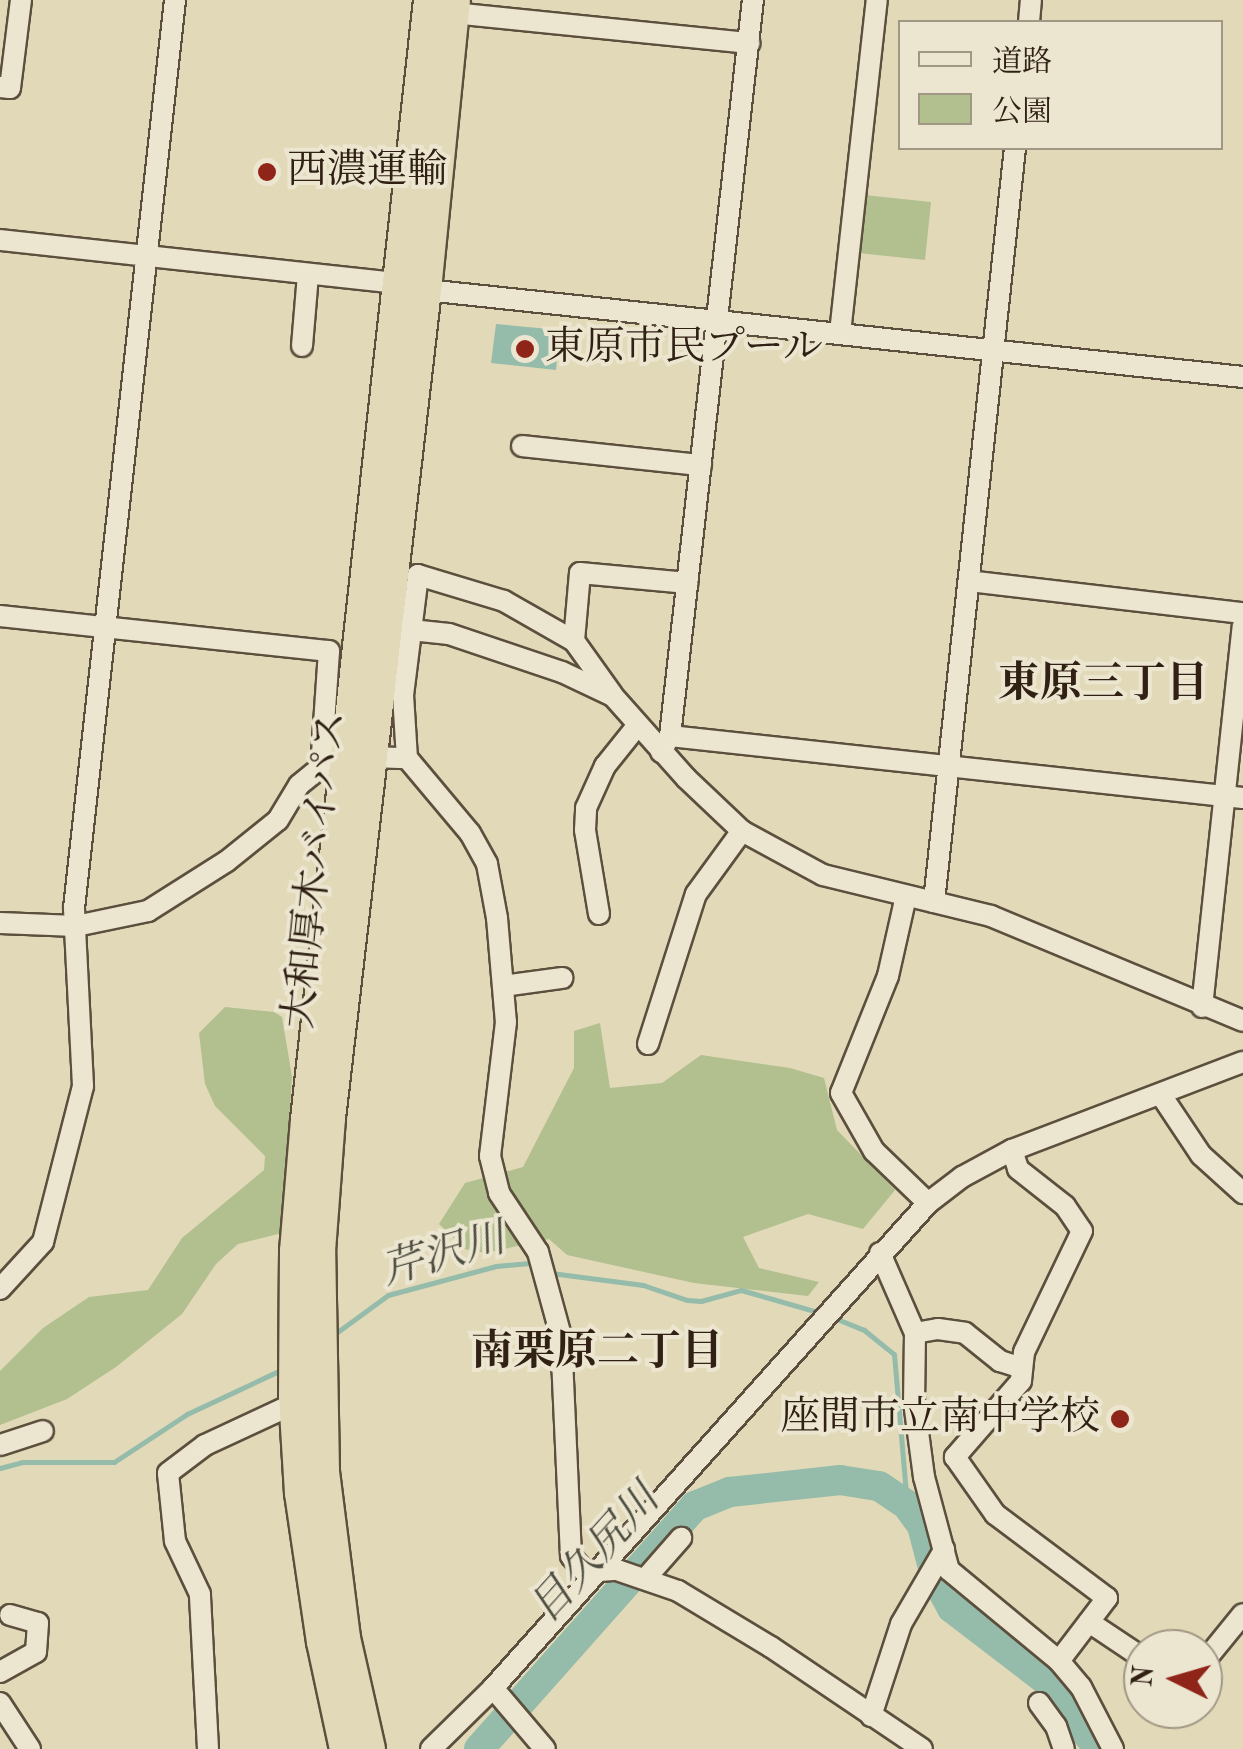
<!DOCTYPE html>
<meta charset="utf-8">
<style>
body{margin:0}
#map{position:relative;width:1243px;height:1749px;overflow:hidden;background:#e1d9b8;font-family:"Old Standard TT","Noto Serif JP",serif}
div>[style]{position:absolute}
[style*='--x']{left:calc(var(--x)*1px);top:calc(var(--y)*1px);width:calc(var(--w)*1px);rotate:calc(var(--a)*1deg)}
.green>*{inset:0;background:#b2bf8f}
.water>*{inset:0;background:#95bbaa}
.stream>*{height:5px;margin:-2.5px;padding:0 2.5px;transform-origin:2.5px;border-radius:2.5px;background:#95bbaa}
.river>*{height:30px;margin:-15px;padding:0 15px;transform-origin:15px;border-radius:15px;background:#95bbaa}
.roads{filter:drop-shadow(2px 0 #5c4f3d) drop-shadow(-2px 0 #5c4f3d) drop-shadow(0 2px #5c4f3d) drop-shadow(0 -2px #5c4f3d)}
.minor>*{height:20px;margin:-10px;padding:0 10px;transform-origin:10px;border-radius:10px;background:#ece6d1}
.highway>*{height:30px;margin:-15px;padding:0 15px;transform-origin:15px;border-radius:15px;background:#e1d9b8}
.dots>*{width:28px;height:28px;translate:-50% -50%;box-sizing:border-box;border:5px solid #ece6d1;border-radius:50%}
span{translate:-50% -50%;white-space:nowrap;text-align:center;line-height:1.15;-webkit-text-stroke:8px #ece6d1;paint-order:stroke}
.poi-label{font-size:40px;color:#302114}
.left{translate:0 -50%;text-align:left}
.right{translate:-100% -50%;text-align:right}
.street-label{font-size:40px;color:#302114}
.neighbourhood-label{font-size:42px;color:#302114;font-weight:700}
.water-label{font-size:42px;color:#4e4f41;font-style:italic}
.legend{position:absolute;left:898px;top:20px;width:325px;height:130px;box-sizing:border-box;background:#ece6d1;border:2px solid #a19785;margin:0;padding:12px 18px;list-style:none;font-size:30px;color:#302114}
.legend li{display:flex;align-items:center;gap:20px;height:50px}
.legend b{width:50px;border:2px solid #a19785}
.north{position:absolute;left:1123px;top:1629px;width:100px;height:100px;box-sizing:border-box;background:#ece6d1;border:2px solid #a19785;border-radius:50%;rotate:275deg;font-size:28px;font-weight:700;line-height:40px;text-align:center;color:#302114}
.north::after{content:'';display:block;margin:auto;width:35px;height:45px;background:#8f2418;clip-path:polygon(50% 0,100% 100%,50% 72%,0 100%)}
</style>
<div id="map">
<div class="green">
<div style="clip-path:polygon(864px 195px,931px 202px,925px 260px,858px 253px)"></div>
<div style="clip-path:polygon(225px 1007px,274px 1012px,282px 1017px,292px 1077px,282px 1233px,238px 1244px,216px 1264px,182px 1314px,116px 1367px,67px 1399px,0 1425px,0 1371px,43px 1328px,89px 1297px,148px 1290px,182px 1238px,264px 1170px,265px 1156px,215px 1106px,205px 1084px,199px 1033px)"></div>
<div style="clip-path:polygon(600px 1023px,610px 1088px,662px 1083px,701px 1055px,790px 1068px,824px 1078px,837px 1130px,895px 1190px,863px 1229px,808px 1214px,743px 1237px,759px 1268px,819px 1282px,808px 1296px,694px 1283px,567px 1255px,549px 1239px,486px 1253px,465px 1249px,439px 1224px,465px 1183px,523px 1167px,574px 1068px,574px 1031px)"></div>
</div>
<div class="water">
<div style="clip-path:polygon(496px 324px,560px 330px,556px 370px,491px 363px)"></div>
</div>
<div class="stream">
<div style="--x:551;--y:1273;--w:93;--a:7.4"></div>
<div style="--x:643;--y:1285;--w:46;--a:18.8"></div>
<div style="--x:687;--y:1300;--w:14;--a:4"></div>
<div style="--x:701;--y:1301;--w:41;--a:-15.4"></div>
<div style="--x:741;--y:1290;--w:83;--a:16"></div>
<div style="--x:832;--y:1317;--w:35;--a:22"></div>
<div style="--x:864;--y:1330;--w:38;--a:39"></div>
<div style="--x:894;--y:1354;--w:152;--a:85.1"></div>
<div style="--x:332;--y:1336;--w:69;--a:-36.2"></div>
<div style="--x:388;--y:1295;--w:112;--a:-15"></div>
<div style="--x:496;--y:1266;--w:37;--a:-5"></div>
<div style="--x:0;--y:1468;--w:23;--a:-15"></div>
<div style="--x:22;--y:1462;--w:92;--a:0"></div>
<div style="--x:114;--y:1462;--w:87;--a:-33.3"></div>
<div style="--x:187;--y:1414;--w:104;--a:-25.1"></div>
</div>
<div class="river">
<div style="--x:479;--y:1749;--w:325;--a:-48.4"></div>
<div style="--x:695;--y:1506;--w:38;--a:-22"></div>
<div style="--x:730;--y:1492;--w:111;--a:-6.2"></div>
<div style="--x:840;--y:1480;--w:39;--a:9"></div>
<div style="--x:879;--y:1486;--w:34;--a:34"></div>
<div style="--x:907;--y:1505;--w:26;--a:54"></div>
<div style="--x:922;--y:1526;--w:55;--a:75.2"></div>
<div style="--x:936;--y:1579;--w:33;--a:61"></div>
<div style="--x:952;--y:1608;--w:118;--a:37.5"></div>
<div style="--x:1046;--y:1680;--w:87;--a:52.5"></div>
</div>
<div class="roads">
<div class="minor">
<div style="--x:453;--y:13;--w:298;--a:5.8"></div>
<div style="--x:1029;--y:22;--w:22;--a:-85"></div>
<div style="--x:0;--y:87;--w:10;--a:6"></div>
<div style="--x:10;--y:88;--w:89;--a:-82.9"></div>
<div style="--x:0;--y:240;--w:399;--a:6.2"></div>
<div style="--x:426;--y:290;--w:822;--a:6.08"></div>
<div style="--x:840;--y:333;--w:335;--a:-83.7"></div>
<div style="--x:302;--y:346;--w:71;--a:-85.2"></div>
<div style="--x:522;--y:446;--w:180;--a:6.1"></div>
<div style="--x:969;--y:581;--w:276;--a:6.7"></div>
<div style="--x:0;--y:616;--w:331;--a:6.1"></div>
<div style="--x:329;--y:651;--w:116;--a:93.9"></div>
<div style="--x:411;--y:630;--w:38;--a:6"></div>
<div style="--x:449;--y:634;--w:119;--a:18.6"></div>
<div style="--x:562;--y:672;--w:56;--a:25.2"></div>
<div style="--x:613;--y:696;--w:110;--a:48.3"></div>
<div style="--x:686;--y:778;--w:77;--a:43.4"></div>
<div style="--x:742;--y:831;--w:92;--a:28.5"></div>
<div style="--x:823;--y:875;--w:173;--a:13.7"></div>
<div style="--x:991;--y:916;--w:273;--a:22.6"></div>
<div style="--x:574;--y:641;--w:81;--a:-150.3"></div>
<div style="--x:504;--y:601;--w:90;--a:-163.2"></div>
<div style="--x:418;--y:575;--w:121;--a:97.1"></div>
<div style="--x:403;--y:695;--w:63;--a:86.4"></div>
<div style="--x:407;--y:758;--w:98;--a:50"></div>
<div style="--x:470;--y:833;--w:35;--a:61"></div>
<div style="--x:487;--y:864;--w:55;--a:79.5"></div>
<div style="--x:497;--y:918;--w:104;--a:85.1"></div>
<div style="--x:506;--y:1022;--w:135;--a:96.8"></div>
<div style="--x:490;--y:1156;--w:38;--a:76"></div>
<div style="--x:499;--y:1193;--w:71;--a:56.5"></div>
<div style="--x:538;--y:1252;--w:87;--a:74.7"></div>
<div style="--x:561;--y:1336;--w:220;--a:87.4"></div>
<div style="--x:571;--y:1556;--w:21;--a:49"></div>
<div style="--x:585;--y:1572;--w:32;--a:-4"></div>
<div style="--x:617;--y:1570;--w:65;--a:19"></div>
<div style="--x:678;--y:1591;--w:109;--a:31.1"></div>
<div style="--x:771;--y:1647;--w:182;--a:34"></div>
<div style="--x:612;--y:694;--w:65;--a:-125.6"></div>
<div style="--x:574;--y:641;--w:68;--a:-85"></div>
<div style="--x:580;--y:573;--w:108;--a:5.3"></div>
<div style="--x:670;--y:736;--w:576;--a:6.18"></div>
<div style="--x:661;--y:752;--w:18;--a:-61"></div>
<div style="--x:670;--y:736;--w:741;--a:-83.57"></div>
<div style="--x:906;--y:896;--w:82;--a:102.7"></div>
<div style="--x:888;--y:976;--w:126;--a:111.9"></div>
<div style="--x:841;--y:1093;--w:67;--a:60.4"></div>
<div style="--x:874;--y:1151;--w:75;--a:43.9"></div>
<div style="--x:934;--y:902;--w:758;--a:-83.87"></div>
<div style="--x:599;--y:914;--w:85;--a:-99.5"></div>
<div style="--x:585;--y:830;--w:22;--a:-87"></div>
<div style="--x:586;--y:808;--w:46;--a:-65.7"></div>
<div style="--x:605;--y:766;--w:51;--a:-51.3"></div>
<div style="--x:0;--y:923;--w:76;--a:2.3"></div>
<div style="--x:76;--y:926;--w:74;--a:-11.8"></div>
<div style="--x:148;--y:911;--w:93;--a:-32.3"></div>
<div style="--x:227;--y:861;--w:65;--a:-38.8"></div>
<div style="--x:278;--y:820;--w:41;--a:-59"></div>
<div style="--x:299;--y:785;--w:28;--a:-39"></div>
<div style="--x:321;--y:767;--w:50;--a:-11.5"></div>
<div style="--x:370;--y:757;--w:37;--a:2"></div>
<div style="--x:503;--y:986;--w:60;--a:-7.7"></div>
<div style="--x:1202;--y:1007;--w:383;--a:-83.9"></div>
<div style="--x:648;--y:1044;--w:157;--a:-72.3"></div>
<div style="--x:696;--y:894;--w:78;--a:-53.9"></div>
<div style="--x:1161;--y:1095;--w:72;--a:56.3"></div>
<div style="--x:1201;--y:1155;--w:57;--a:42.1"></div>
<div style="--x:1012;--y:1150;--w:20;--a:72"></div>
<div style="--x:1018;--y:1169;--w:60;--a:38.2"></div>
<div style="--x:1065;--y:1206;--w:30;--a:56"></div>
<div style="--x:1082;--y:1231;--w:134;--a:115.6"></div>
<div style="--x:1024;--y:1352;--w:29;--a:96"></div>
<div style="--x:1021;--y:1381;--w:101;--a:131"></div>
<div style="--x:955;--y:1457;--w:70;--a:54.9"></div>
<div style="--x:995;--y:1514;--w:140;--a:36.9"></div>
<div style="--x:1107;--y:1598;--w:79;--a:127.3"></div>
<div style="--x:880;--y:1253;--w:87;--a:66.4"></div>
<div style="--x:915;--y:1333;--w:69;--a:90.8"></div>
<div style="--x:914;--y:1402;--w:76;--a:82.4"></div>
<div style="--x:924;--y:1477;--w:96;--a:75"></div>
<div style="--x:949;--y:1570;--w:143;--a:39.6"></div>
<div style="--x:1059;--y:1661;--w:34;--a:50"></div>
<div style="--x:1081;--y:1687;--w:70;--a:62.7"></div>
<div style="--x:0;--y:1289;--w:64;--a:-47.5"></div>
<div style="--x:43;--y:1242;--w:161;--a:-75.6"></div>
<div style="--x:83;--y:1086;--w:178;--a:-92.9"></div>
<div style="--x:74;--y:908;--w:914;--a:-83.65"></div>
<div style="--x:915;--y:1333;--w:23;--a:-10"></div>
<div style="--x:938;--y:1329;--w:27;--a:8"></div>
<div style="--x:965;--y:1333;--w:45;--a:38.7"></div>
<div style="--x:1000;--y:1361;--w:23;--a:18"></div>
<div style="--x:0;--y:1445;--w:45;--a:-18"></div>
<div style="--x:645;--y:1579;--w:55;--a:-48.7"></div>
<div style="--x:1089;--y:1622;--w:65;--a:33.7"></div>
<div style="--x:1203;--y:1663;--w:63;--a:-50.8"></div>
<div style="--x:0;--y:1672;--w:41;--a:-29.1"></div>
<div style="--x:36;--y:1652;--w:29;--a:-86"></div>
<div style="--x:38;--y:1623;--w:29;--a:-164"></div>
<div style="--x:493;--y:1688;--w:80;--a:49.6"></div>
<div style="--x:0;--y:1703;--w:55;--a:56.9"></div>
<div style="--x:1039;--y:1703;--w:29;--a:54"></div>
<div style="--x:1056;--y:1726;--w:24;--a:71"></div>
<div style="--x:871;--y:1716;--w:97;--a:-71.9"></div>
<div style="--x:901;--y:1624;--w:86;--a:-59.8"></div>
<div style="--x:208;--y:1749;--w:155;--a:-93"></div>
<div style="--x:200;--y:1594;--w:59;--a:-115.3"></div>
<div style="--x:175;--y:1541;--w:68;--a:-95.9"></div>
<div style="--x:168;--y:1473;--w:46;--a:-37.1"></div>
<div style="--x:205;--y:1445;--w:90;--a:-24.9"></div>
<div style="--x:431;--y:1749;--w:87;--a:-44.5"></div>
<div style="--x:493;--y:1688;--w:651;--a:-48.11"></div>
<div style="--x:928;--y:1203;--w:43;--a:-37.4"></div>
<div style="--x:962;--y:1177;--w:57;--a:-28.4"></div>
<div style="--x:1012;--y:1150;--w:247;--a:-20.9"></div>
</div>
<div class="highway">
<div style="--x:345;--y:1749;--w:109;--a:-102.1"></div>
<div style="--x:322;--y:1642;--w:151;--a:-98.4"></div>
<div style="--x:300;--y:1493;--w:97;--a:-93.5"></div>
<div style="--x:294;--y:1396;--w:145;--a:-89.6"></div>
<div style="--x:295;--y:1251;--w:131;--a:-85.2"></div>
<div style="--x:306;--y:1120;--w:1127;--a:-83.73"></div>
<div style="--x:370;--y:1749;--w:114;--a:-102.7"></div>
<div style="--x:345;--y:1638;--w:168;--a:-97.2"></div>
<div style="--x:324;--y:1471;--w:220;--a:-91"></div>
<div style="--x:320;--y:1251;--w:133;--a:-85.7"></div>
<div style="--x:330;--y:1118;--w:834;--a:-83.39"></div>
<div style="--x:426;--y:290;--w:291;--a:-84.3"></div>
</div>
</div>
<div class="dots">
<div style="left:267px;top:172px;background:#8f2418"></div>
<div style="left:525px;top:349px;background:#8f2418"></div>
<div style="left:1120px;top:1419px;background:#8f2418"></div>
</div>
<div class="poi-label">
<span class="left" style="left:287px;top:172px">西濃運輸</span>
<span class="left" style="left:545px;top:349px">東原市民プール</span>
<span class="right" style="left:1100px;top:1419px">座間市立南中学校</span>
</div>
<div class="street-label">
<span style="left:317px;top:870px;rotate:-84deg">大和厚木バイパス</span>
</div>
<div class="neighbourhood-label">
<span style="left:1103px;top:685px">東原三丁目</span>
<span style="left:597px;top:1353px">南栗原二丁目</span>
</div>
<div class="water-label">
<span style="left:444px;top:1256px;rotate:-16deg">芹沢川</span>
<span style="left:596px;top:1555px;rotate:-48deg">目久尻川</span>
</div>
<ul class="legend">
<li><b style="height:12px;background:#ece6d1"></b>道路</li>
<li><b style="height:28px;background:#b2bf8f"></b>公園</li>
</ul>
<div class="north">N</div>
</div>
